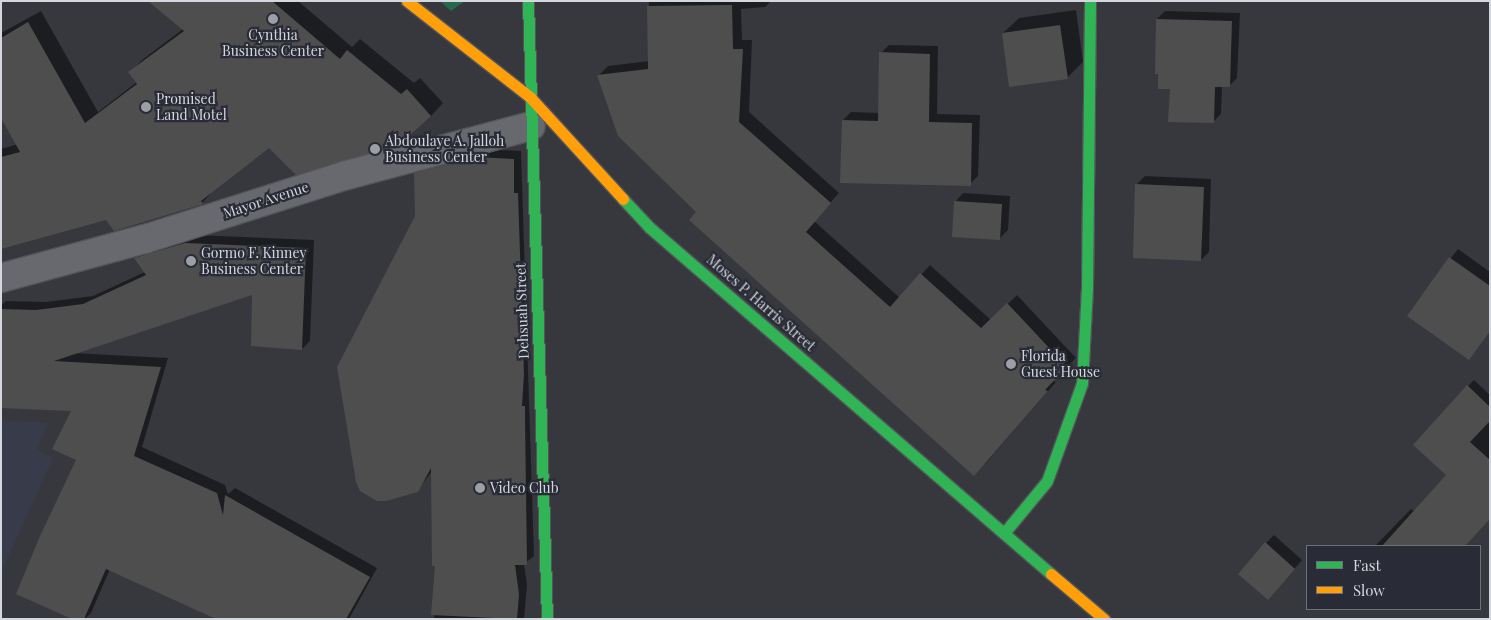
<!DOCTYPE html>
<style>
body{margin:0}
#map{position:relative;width:1491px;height:620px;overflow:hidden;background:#36383e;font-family:"Playfair Display",serif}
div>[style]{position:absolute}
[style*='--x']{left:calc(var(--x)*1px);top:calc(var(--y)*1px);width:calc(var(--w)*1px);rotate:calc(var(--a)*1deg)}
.built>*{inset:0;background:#373b4a}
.green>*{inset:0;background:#276750}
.shadow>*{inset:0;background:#0007}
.building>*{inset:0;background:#4f4e4f}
.roads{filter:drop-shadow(1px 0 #525459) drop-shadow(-1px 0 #525459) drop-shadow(0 1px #525459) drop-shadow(0 -1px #525459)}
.street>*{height:28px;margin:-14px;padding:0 14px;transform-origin:14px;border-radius:14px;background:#68696e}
.fast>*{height:11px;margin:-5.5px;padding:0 5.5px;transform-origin:5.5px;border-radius:5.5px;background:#30b455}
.slow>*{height:11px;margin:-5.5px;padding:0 5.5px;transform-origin:5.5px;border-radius:5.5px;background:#ff9f0a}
.dots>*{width:14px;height:14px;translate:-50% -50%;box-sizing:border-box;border:2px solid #292c36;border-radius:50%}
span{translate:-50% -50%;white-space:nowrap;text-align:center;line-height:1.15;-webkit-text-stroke:4.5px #292c36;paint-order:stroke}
.poi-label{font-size:14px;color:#d5d7de}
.left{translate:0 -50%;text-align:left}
.street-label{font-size:14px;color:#d5d7de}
.frame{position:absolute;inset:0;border:2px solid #d5d7de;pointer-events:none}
.legend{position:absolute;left:1306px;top:545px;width:175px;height:65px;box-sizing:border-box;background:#292c36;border:1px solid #6e7079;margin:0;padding:6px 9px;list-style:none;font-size:15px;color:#d5d7de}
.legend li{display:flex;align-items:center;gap:10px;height:25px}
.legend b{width:25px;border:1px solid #6e7079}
</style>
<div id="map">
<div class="built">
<div style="clip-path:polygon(1px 420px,48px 423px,37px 449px,53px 458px,1px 573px)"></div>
</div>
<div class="green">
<div style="clip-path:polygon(440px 1px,465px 1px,451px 11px)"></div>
</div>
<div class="shadow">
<div style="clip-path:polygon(150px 1px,298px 1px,352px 47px,360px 39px,414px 83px,420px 78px,443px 103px,431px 116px,269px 147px,214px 190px,202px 203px,106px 218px,1px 247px,1px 149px,18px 144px,1px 115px,1px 33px,41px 11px,98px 112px,137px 82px,130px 72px,142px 60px,183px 29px)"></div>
<div style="clip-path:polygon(649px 1px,771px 1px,765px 7px,741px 9px,742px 40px,752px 40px,749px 112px,839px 193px,814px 221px,900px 298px,930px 265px,991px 320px,1017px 295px,1076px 358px,1053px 381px,1056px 382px,984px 465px,697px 212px,598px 76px,608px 66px,649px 61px)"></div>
<div style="clip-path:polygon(1076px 10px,1083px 62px,1067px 78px,1003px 33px,1019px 18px)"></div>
<div style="clip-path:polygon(1165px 11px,1240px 13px,1237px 78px,1229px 86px,1222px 86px,1221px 114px,1213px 122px,1171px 88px,1157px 19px)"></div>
<div style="clip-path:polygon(889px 45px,938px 46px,937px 114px,980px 115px,978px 176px,970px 184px,843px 120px,851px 112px,879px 113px,881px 53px)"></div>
<div style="clip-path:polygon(evenodd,484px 149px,521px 151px,534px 556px,524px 564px,527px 585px,524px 619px,434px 619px,437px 565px,433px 470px,417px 491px,416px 174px,424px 165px,484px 149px,481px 154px,481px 157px,422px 172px,422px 170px,481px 154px)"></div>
<div style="clip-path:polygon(1145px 176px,1211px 179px,1209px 252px,1201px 260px,1137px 184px)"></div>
<div style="clip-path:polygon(963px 193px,1010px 196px,1008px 230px,1000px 238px,955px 202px)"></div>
<div style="clip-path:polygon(195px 235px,314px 240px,310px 341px,302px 349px,253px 293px,73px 353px,168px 358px,142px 447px,225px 485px,228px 494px,235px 488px,377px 568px,349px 619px,211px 619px,213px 616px,110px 569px,91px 613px,85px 619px,75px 619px,77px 460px,73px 409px,1px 406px,1px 305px,6px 301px,46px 302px,93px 296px,145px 272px,135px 258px,144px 250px)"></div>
<div style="clip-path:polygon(1458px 249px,1490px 272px,1490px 331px,1428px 287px)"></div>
<div style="clip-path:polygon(1474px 380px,1490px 395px,1490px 518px,1478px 521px,1453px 546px,1375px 546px,1411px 509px,1415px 512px,1447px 475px,1464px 390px)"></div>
<div style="clip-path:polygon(1274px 535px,1302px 560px,1276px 590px,1266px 543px)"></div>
</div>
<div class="building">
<div style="clip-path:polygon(148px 1px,272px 1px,340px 59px,347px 50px,401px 94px,407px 89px,431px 116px,399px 145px,296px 175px,269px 148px,201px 201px,203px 204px,114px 231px,106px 220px,1px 249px,1px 157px,20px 152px,1px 118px,1px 38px,28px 22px,85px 123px,137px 84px,128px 72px,184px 31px)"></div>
<div style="clip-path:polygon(732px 5px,733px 49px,743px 49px,739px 122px,831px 203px,806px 232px,890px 307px,920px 273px,981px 328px,1007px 303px,1067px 367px,1045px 390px,1048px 391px,974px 476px,689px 220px,696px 212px,618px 136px,597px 75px,648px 69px,647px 6px)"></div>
<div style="clip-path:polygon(1156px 19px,1232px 21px,1230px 87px,1215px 87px,1214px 123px,1168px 122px,1170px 89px,1158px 89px,1158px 74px,1155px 74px)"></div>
<div style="clip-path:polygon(1060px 25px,1068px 79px,1009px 87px,1002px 33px)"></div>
<div style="clip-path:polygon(879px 52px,930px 54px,929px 122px,972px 123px,971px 186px,840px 183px,842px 120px,878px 121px)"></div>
<div style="clip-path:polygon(475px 157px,514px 159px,514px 193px,518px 193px,524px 374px,522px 406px,525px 406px,525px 417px,527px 565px,515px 565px,519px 594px,517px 619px,431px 615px,435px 566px,432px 566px,431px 468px,418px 492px,386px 501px,377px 501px,360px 491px,356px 482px,337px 367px,415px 216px,414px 173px)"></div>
<div style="clip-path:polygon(1135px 184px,1204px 187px,1201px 261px,1133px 258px)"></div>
<div style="clip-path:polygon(954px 201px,1002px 204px,1000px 240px,952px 237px)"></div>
<div style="clip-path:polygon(185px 243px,306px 248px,302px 350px,251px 346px,252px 295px,54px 361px,161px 367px,134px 456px,217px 493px,223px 515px,225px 495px,370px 577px,346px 619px,216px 619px,106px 569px,84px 619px,72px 619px,16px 594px,40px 536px,76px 460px,52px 449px,71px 411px,1px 408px,1px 309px,36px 310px,83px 304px,146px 275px,134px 258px)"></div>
<div style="clip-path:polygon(1449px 257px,1490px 286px,1490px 331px,1469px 360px,1407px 316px)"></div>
<div style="clip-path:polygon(1467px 385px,1490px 407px,1490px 421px,1470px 442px,1490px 460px,1490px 519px,1465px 546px,1382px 546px,1446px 475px,1413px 445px)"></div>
<div style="clip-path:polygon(1265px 542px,1295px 569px,1268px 600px,1238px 574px)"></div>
</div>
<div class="roads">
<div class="street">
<div style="--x:1;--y:278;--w:149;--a:-15.2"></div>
<div style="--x:145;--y:239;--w:212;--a:-17.6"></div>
<div style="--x:347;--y:175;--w:190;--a:-14.9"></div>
</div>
<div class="fast">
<div style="--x:528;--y:1;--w:618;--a:88.24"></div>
<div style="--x:623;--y:199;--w:38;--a:47"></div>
<div style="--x:649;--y:227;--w:531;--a:40.8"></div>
<div style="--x:1004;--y:533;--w:67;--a:-50.4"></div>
<div style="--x:1047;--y:481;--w:104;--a:-70.3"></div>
<div style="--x:1082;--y:383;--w:94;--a:-87"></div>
<div style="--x:1087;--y:289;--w:288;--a:-89.4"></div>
</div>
<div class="slow">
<div style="--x:407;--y:1;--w:156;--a:38"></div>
<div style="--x:530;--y:97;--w:138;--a:47.6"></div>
<div style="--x:1051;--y:574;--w:70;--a:40.3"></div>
</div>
</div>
<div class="dots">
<div style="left:273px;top:19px;background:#9d9fa6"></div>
<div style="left:146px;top:107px;background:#9d9fa6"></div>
<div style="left:375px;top:149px;background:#9d9fa6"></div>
<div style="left:191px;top:261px;background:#9d9fa6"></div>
<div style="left:1011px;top:364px;background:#9d9fa6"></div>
<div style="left:480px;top:488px;background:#9d9fa6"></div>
</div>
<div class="poi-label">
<span style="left:273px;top:43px">Cynthia<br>Business Center</span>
<span class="left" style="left:156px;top:107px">Promised<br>Land Motel</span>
<span class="left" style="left:385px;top:149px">Abdoulaye A. Jalloh<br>Business Center</span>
<span class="left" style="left:201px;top:261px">Gormo F. Kinney<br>Business Center</span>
<span class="left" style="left:1021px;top:364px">Florida<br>Guest House</span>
<span class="left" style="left:490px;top:488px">Video Club</span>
</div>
<div class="street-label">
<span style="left:266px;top:200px;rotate:-18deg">Mayor Avenue</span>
<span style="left:761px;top:303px;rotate:41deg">Moses P. Harris Street</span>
<span style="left:522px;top:311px;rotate:-92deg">Dehsuah Street</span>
</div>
<div class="frame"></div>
<ul class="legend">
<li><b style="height:6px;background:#30b455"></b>Fast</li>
<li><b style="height:6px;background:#ff9f0a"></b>Slow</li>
</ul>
</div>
